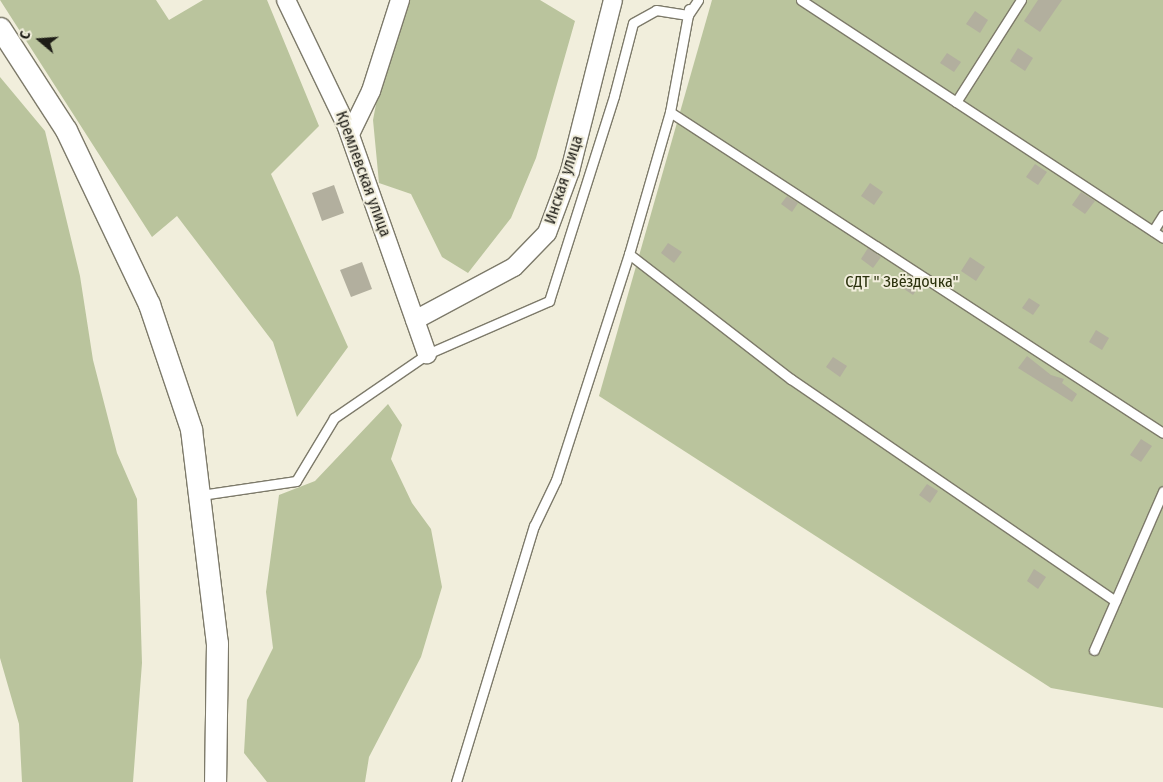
<!DOCTYPE html>
<meta charset="utf-8">
<style>
body{margin:0}
#map{position:relative;width:1163px;height:782px;overflow:hidden;background:#f1eedc;font-family:"Fira Sans Condensed",sans-serif}
div>[style]{position:absolute}
[style*='--x']{left:calc(var(--x)*1px);top:calc(var(--y)*1px);width:calc(var(--w)*1px);rotate:calc(var(--a)*1deg)}
.green>*{inset:0;background:#bac49d}
.building>*{inset:0;background:#b2af9e}
.roads{filter:drop-shadow(1px 0 #7d7a6a) drop-shadow(-1px 0 #7d7a6a) drop-shadow(0 1px #7d7a6a) drop-shadow(0 -1px #7d7a6a)}
.service>*{height:9px;margin:-4.5px;padding:0 4.5px;transform-origin:4.5px;border-radius:4.5px;background:#fff}
.minor>*{height:18px;margin:-9px;padding:0 9px;transform-origin:9px;border-radius:9px;background:#fff}
.tertiary>*{height:21px;margin:-10.5px;padding:0 10.5px;transform-origin:10.5px;border-radius:10.5px;background:#fff}
span{translate:-50% -50%;white-space:nowrap;text-align:center;line-height:1.15;-webkit-text-stroke:4px #f1eedc;paint-order:stroke}
.street-label{font-size:16px;color:#1e1d17}
.park-label{font-size:16px;color:#2a310c}
.north{position:absolute;left:15px;top:15px;width:50px;height:50px;-webkit-text-stroke:4px #f1eedc;paint-order:stroke;rotate:288deg;font-size:14px;font-weight:700;line-height:20px;text-align:center;color:#1e1d17}
.north::after{content:'';display:block;margin:auto;width:18px;height:22px;background:#1e1d17;clip-path:polygon(50% 0,100% 100%,50% 72%,0 100%)}
</style>
<div id="map">
<div class="green">
<div style="clip-path:polygon(0 0,156px 0,169px 20px,203px 0,267px 0,319px 126px,271px 174px,348px 347px,297px 417px,273px 342px,177px 216px,152px 237px)"></div>
<div style="clip-path:polygon(401px 0,540px 0,575px 21px,536px 158px,511px 218px,468px 273px,442px 257px,411px 194px,379px 183px,373px 120px,390px 30px)"></div>
<div style="clip-path:polygon(712px 0,1163px 0,1163px 708px,1051px 688px,599px 396px)"></div>
<div style="clip-path:polygon(0 77px,45px 131px,80px 276px,93px 360px,117px 453px,137px 499px,142px 663px,133px 782px,22px 782px,19px 724px,0 658px)"></div>
<div style="clip-path:polygon(388px 404px,402px 425px,391px 459px,412px 503px,431px 529px,442px 587px,421px 657px,369px 757px,365px 782px,267px 782px,244px 753px,247px 700px,273px 648px,266px 592px,279px 495px,315px 481px)"></div>
</div>
<div class="building">
<div style="clip-path:polygon(1038px 0,1062px 0,1040px 32px,1024px 21px)"></div>
<div style="clip-path:polygon(975px 11px,988px 20px,980px 33px,966px 24px)"></div>
<div style="clip-path:polygon(1018px 48px,1033px 58px,1025px 71px,1010px 61px)"></div>
<div style="clip-path:polygon(947px 53px,961px 62px,954px 72px,940px 63px)"></div>
<div style="clip-path:polygon(1035px 164px,1047px 172px,1038px 185px,1026px 177px)"></div>
<div style="clip-path:polygon(870px 183px,883px 192px,874px 205px,861px 196px)"></div>
<div style="clip-path:polygon(334px 185px,344px 213px,322px 221px,312px 193px)"></div>
<div style="clip-path:polygon(1081px 192px,1095px 201px,1085px 214px,1072px 205px)"></div>
<div style="clip-path:polygon(787px 196px,798px 203px,792px 212px,781px 204px)"></div>
<div style="clip-path:polygon(668px 243px,682px 252px,674px 263px,661px 253px)"></div>
<div style="clip-path:polygon(868px 248px,881px 257px,873px 268px,861px 259px)"></div>
<div style="clip-path:polygon(970px 257px,985px 267px,976px 281px,961px 271px)"></div>
<div style="clip-path:polygon(362px 262px,372px 289px,351px 297px,340px 270px)"></div>
<div style="clip-path:polygon(909px 275px,921px 283px,913px 295px,901px 287px)"></div>
<div style="clip-path:polygon(1029px 298px,1040px 305px,1033px 315px,1022px 308px)"></div>
<div style="clip-path:polygon(1096px 330px,1109px 338px,1102px 350px,1089px 342px)"></div>
<div style="clip-path:polygon(1027px 356px,1051px 375px,1064px 379px,1062px 383px,1077px 394px,1072px 402px,1018px 368px)"></div>
<div style="clip-path:polygon(833px 357px,847px 366px,840px 377px,826px 367px)"></div>
<div style="clip-path:polygon(1141px 439px,1152px 446px,1141px 462px,1130px 455px)"></div>
<div style="clip-path:polygon(927px 484px,938px 491px,930px 503px,919px 495px)"></div>
<div style="clip-path:polygon(1034px 569px,1046px 577px,1038px 589px,1027px 581px)"></div>
</div>
<div class="roads">
<div class="service">
<div style="--x:801;--y:0;--w:433;--a:33.3"></div>
<div style="--x:956;--y:102;--w:121;--a:-57.5"></div>
<div style="--x:670;--y:112;--w:588;--a:33.07"></div>
<div style="--x:1153;--y:231;--w:19;--a:-58"></div>
<div style="--x:629;--y:254;--w:205;--a:37.7"></div>
<div style="--x:791;--y:379;--w:393;--a:34.4"></div>
<div style="--x:201;--y:495;--w:96;--a:-8.4"></div>
<div style="--x:296;--y:481;--w:74;--a:-58.9"></div>
<div style="--x:334;--y:418;--w:113;--a:-34.5"></div>
<div style="--x:427;--y:354;--w:133;--a:-23.5"></div>
<div style="--x:549;--y:301;--w:215;--a:-72.4"></div>
<div style="--x:614;--y:96;--w:75;--a:-75.4"></div>
<div style="--x:633;--y:23;--w:26;--a:-29"></div>
<div style="--x:656;--y:10;--w:32;--a:9"></div>
<div style="--x:688;--y:15;--w:6;--a:-81"></div>
<div style="--x:1094;--y:650;--w:173;--a:-66.5"></div>
<div style="--x:456;--y:782;--w:268;--a:-73.1"></div>
<div style="--x:534;--y:526;--w:51;--a:-64.4"></div>
<div style="--x:556;--y:480;--w:237;--a:-72.1"></div>
<div style="--x:629;--y:254;--w:148;--a:-73.9"></div>
<div style="--x:670;--y:112;--w:99;--a:-79.5"></div>
<div style="--x:688;--y:15;--w:18;--a:-56"></div>
</div>
<div class="minor">
<div style="--x:286;--y:0;--w:141;--a:64.3"></div>
<div style="--x:347;--y:127;--w:241;--a:70.6"></div>
<div style="--x:350;--y:134;--w:48;--a:-64"></div>
<div style="--x:371;--y:91;--w:96;--a:-72.3"></div>
<div style="--x:415;--y:320;--w:112;--a:-28.2"></div>
<div style="--x:514;--y:267;--w:47;--a:-45.9"></div>
<div style="--x:547;--y:233;--w:66;--a:-69.6"></div>
<div style="--x:570;--y:171;--w:176;--a:-75.9"></div>
</div>
<div class="tertiary">
<div style="--x:0;--y:28;--w:121;--a:57.1"></div>
<div style="--x:66;--y:130;--w:193;--a:64.5"></div>
<div style="--x:149;--y:304;--w:132;--a:71.4"></div>
<div style="--x:191;--y:429;--w:216;--a:83.1"></div>
<div style="--x:217;--y:643;--w:139;--a:90.8"></div>
</div>
</div>
<div class="street-label">
<span style="left:363px;top:174px;rotate:70deg">Кремлевская улица</span>
<span style="left:564px;top:180px;rotate:-72deg">Инская улица</span>
</div>
<div class="park-label">
<span style="left:902px;top:282px">СДТ " Звёздочка"</span>
</div>
<div class="north">С</div>
</div>
